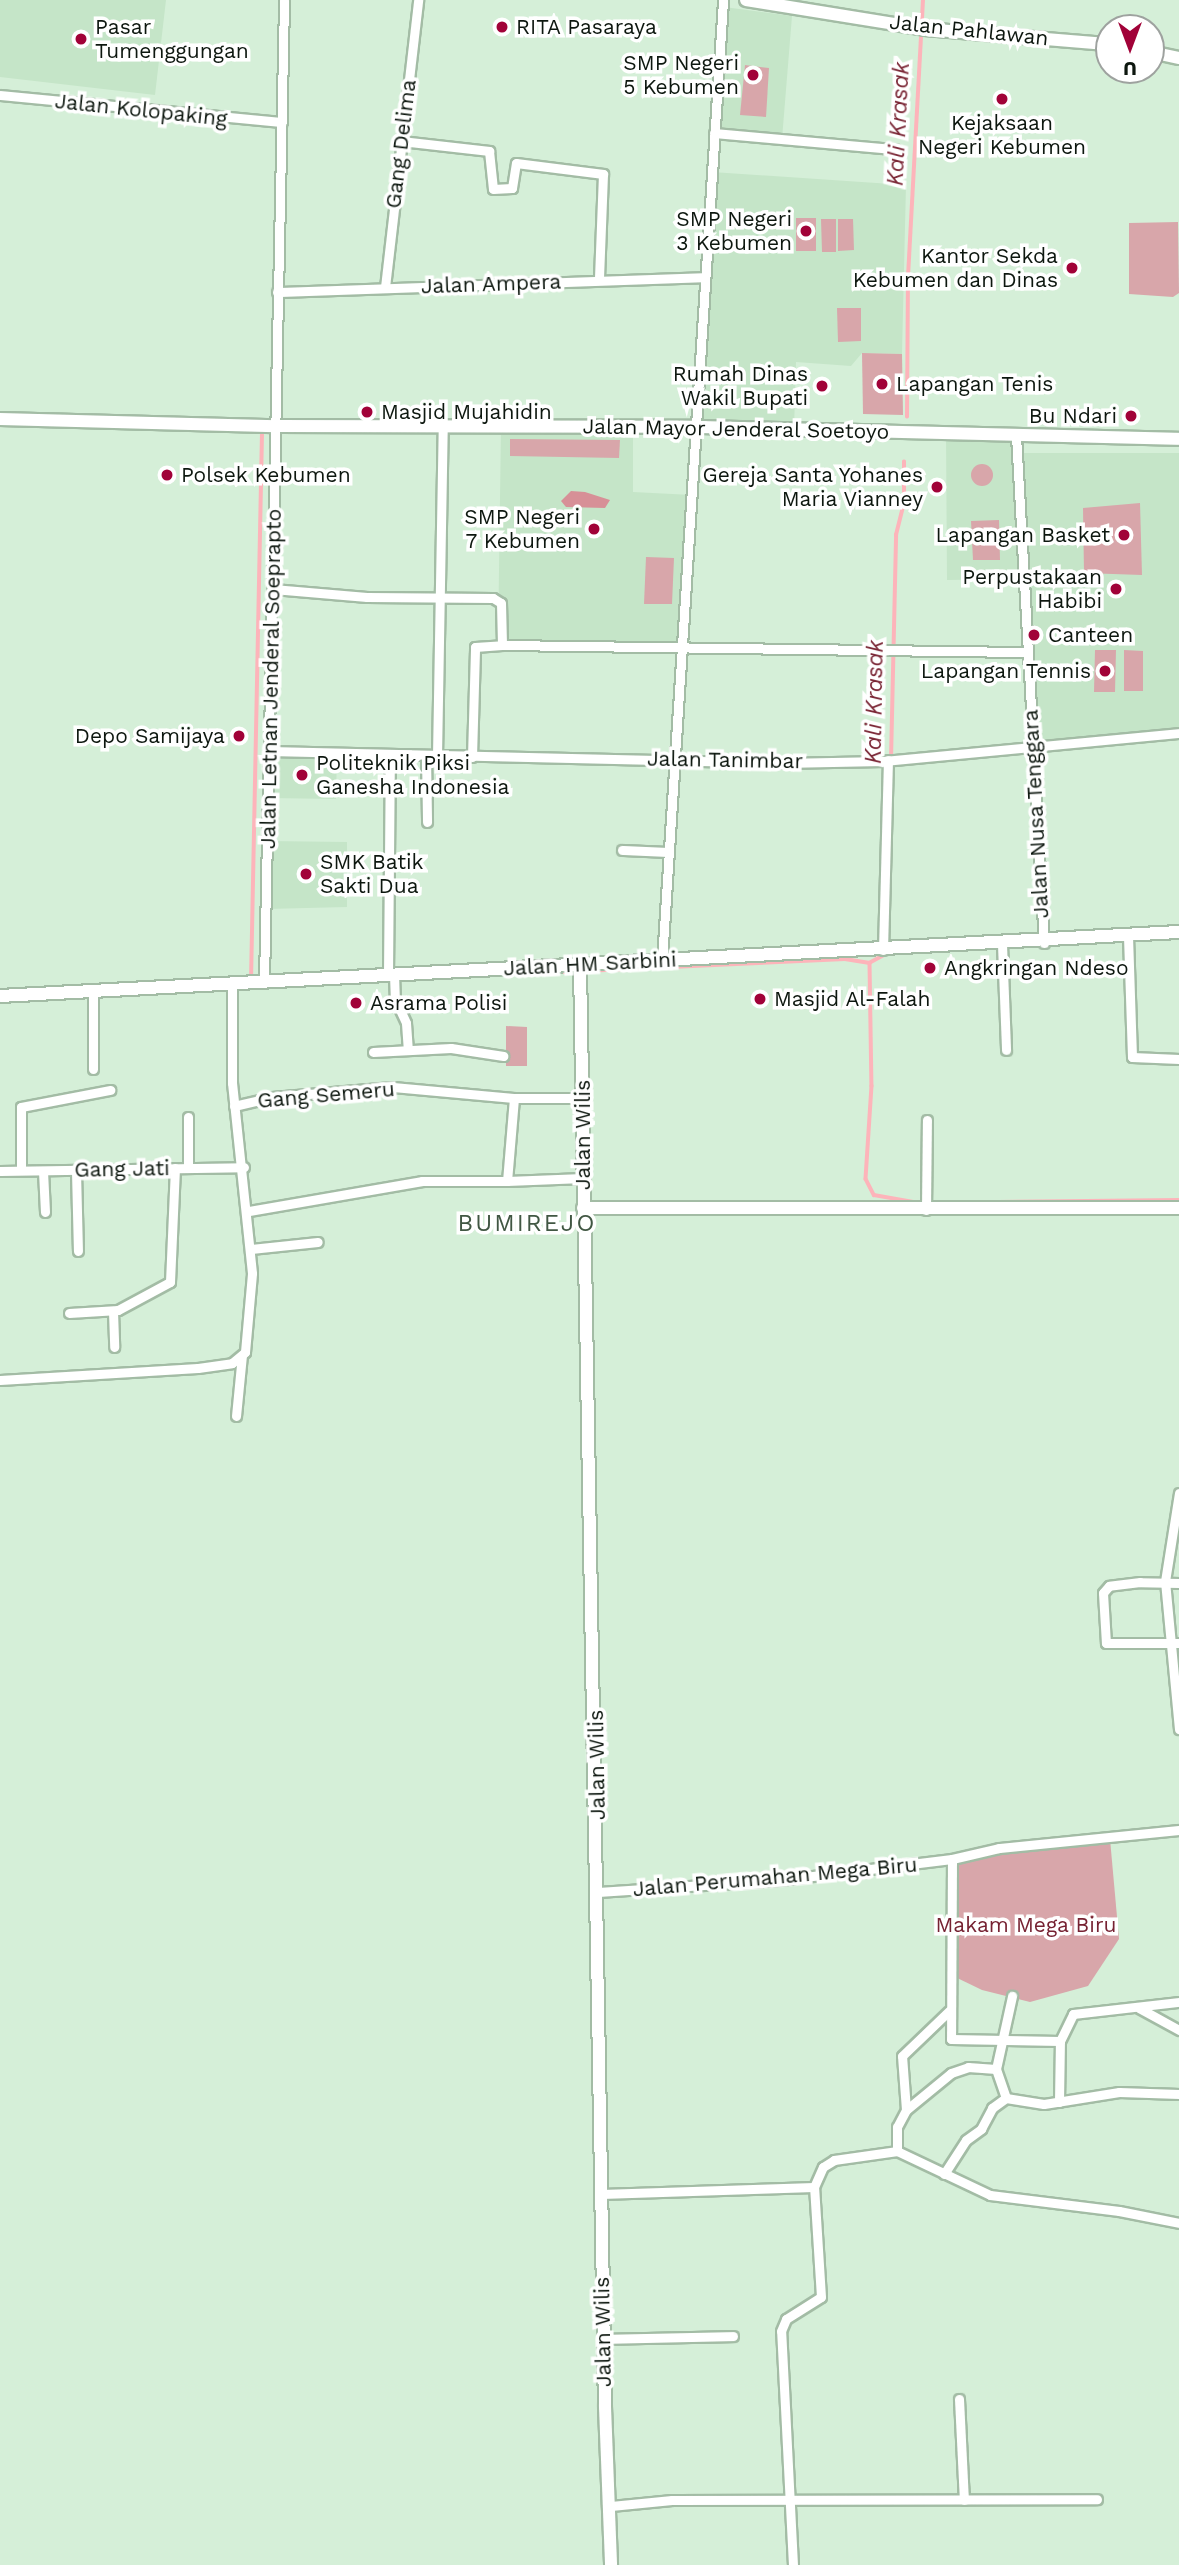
<!DOCTYPE html>
<style>
body{margin:0}
#map{position:relative;width:1179px;height:2565px;overflow:hidden;background:#d5efd8;font-family:"Work Sans",sans-serif}
div>[style]{position:absolute}
[style*='--x']{left:calc(var(--x)*1px);top:calc(var(--y)*1px);width:calc(var(--w)*1px);rotate:calc(var(--a)*1deg)}
.built>*{inset:0;background:#c5e5c8}
.green>*{inset:0;background:#d8a6aa}
.round{border-radius:50%}
.forest>*{inset:0;background:#d79097}
.stream>*{height:3.5px;margin:-1.75px;padding:0 1.75px;transform-origin:1.75px;border-radius:1.75px;background:#fdb4ba}
.roads{filter:drop-shadow(2px 0 #a3bca5) drop-shadow(-2px 0 #a3bca5) drop-shadow(0 2px #a3bca5) drop-shadow(0 -2px #a3bca5)}
.street>*{height:9px;margin:-4.5px;padding:0 4.5px;transform-origin:4.5px;border-radius:4.5px;background:#fff}
.secondary>*{height:12px;margin:-6px;padding:0 6px;transform-origin:6px;border-radius:6px;background:#fff}
.dots>*{width:19px;height:19px;translate:-50% -50%;box-sizing:border-box;border:4px solid #fff;border-radius:50%}
span{translate:-50% -50%;white-space:nowrap;text-align:center;line-height:1.15;-webkit-text-stroke:7px #fff;paint-order:stroke}
.poi-label{font-size:21px;color:#0d170f}
.left{translate:0 -50%;text-align:left}
.right{translate:-100% -50%;text-align:right}
.street-label{font-size:21px;color:#0d170f}
.park-label{font-size:21px;color:#762232}
.water-label{font-size:23px;color:#7a2635;font-style:italic}
.quarter-label{font-size:24px;color:#415743;letter-spacing:2px}
.north{position:absolute;left:1095px;top:14px;width:70px;height:70px;box-sizing:border-box;background:#fff;border:2px solid #9ea29f;border-radius:50%;rotate:180deg;font-size:19px;font-weight:700;line-height:28px;text-align:center;color:#0d170f}
.north::after{content:'';display:block;margin:auto;width:24px;height:32px;background:#a10238;clip-path:polygon(50% 0,100% 100%,50% 72%,0 100%)}
</style>
<div id="map">
<div class="built">
<div style="clip-path:polygon(0 0,166px 0,155px 95px,0 77px)"></div>
<div style="clip-path:polygon(724px 7px,792px 16px,782px 139px,714px 133px)"></div>
<div style="clip-path:polygon(712px 172px,906px 185px,902px 354px,862px 353px,851px 366px,796px 362px,794px 429px,696px 427px)"></div>
<div style="clip-path:polygon(501px 426px,633px 428px,633px 492px,692px 495px,682px 648px,498px 643px)"></div>
<div style="clip-path:polygon(946px 433px,1016px 435px,1017px 453px,1179px 453px,1179px 732px,1032px 745px,1023px 579px,947px 580px)"></div>
<div style="clip-path:polygon(269px 751px,337px 753px,336px 799px,268px 798px)"></div>
<div style="clip-path:polygon(267px 841px,347px 842px,347px 907px,266px 909px)"></div>
</div>
<div class="green">
<div style="clip-path:polygon(745px 65px,769px 68px,766px 117px,740px 115px)"></div>
<div style="clip-path:polygon(796px 218px,816px 218px,816px 251px,796px 251px)"></div>
<div style="clip-path:polygon(821px 219px,836px 219px,836px 252px,822px 252px)"></div>
<div style="clip-path:polygon(838px 219px,853px 219px,854px 250px,838px 251px)"></div>
<div style="clip-path:polygon(1178px 222px,1179px 293px,1173px 297px,1129px 294px,1129px 223px)"></div>
<div style="clip-path:polygon(837px 308px,861px 308px,861px 341px,838px 342px)"></div>
<div style="clip-path:polygon(862px 353px,902px 354px,903px 415px,863px 414px)"></div>
<div style="clip-path:polygon(510px 439px,620px 440px,619px 458px,510px 456px)"></div>
<div class="round" style="left:971px;top:464px;width:22px;height:22px"></div>
<div style="clip-path:polygon(1140px 503px,1142px 575px,1084px 573px,1083px 508px)"></div>
<div style="clip-path:polygon(999px 520px,1000px 560px,973px 560px,971px 521px)"></div>
<div style="clip-path:polygon(646px 557px,674px 558px,672px 604px,644px 604px)"></div>
<div style="clip-path:polygon(1095px 650px,1116px 650px,1115px 692px,1094px 692px)"></div>
<div style="clip-path:polygon(1124px 650px,1143px 651px,1143px 691px,1124px 691px)"></div>
<div style="clip-path:polygon(506px 1026px,527px 1027px,527px 1066px,506px 1066px)"></div>
<div style="clip-path:polygon(1110px 1839px,1119px 1939px,1088px 1986px,1030px 2002px,982px 1990px,951px 1975px,952px 1859px)"></div>
</div>
<div class="forest">
<div style="clip-path:polygon(571px 491px,585px 492px,610px 500px,605px 508px,566px 507px,561px 501px)"></div>
</div>
<div class="stream">
<div style="--x:907;--y:417;--w:140;--a:-89.6"></div>
<div style="--x:908;--y:277;--w:277;--a:-86.9"></div>
<div style="--x:891;--y:760;--w:225;--a:-88.7"></div>
<div style="--x:896;--y:535;--w:33;--a:-76"></div>
<div style="--x:904;--y:503;--w:41;--a:-90"></div>
<div style="--x:887;--y:954;--w:19;--a:152"></div>
<div style="--x:870;--y:963;--w:123;--a:89.1"></div>
<div style="--x:872;--y:1086;--w:93;--a:93.7"></div>
<div style="--x:866;--y:1179;--w:18;--a:63"></div>
<div style="--x:874;--y:1195;--w:41;--a:9.9"></div>
<div style="--x:561;--y:972;--w:284;--a:-2.6"></div>
<div style="--x:845;--y:959;--w:25;--a:9"></div>
<div style="--x:251;--y:981;--w:548;--a:-88.85"></div>
<div style="--x:999;--y:1202;--w:180;--a:-0.6"></div>
</div>
<div class="roads">
<div class="street">
<div style="--x:0;--y:95;--w:283;--a:5.5"></div>
<div style="--x:714;--y:133;--w:182;--a:5.1"></div>
<div style="--x:401;--y:141;--w:89;--a:6.5"></div>
<div style="--x:489;--y:151;--w:38;--a:84"></div>
<div style="--x:493;--y:189;--w:19;--a:-3"></div>
<div style="--x:512;--y:188;--w:25;--a:-81"></div>
<div style="--x:516;--y:163;--w:88;--a:7.2"></div>
<div style="--x:603;--y:174;--w:106;--a:92.2"></div>
<div style="--x:385;--y:287;--w:289;--a:-83.4"></div>
<div style="--x:277;--y:292;--w:428;--a:-2"></div>
<div style="--x:1016;--y:435;--w:509;--a:86.85"></div>
<div style="--x:273;--y:589;--w:94;--a:4.9"></div>
<div style="--x:367;--y:597;--w:126;--a:0.5"></div>
<div style="--x:493;--y:598;--w:9;--a:32"></div>
<div style="--x:501;--y:603;--w:42;--a:88.6"></div>
<div style="--x:502;--y:645;--w:524;--a:0.77"></div>
<div style="--x:269;--y:751;--w:513;--a:1.34"></div>
<div style="--x:782;--y:763;--w:101;--a:-1.1"></div>
<div style="--x:883;--y:761;--w:297;--a:-5.4"></div>
<div style="--x:426;--y:755;--w:67;--a:89.1"></div>
<div style="--x:437;--y:756;--w:330;--a:-89"></div>
<div style="--x:472;--y:757;--w:110;--a:-88.4"></div>
<div style="--x:475;--y:647;--w:27;--a:-4"></div>
<div style="--x:622;--y:850;--w:47;--a:2.4"></div>
<div style="--x:1128;--y:936;--w:121;--a:88.1"></div>
<div style="--x:1132;--y:1057;--w:47;--a:2.4"></div>
<div style="--x:1002;--y:944;--w:106;--a:87.8"></div>
<div style="--x:883;--y:950;--w:190;--a:-88.5"></div>
<div style="--x:662;--y:960;--w:962;--a:-86.36"></div>
<div style="--x:388;--y:974;--w:220;--a:-89.5"></div>
<div style="--x:394;--y:974;--w:25;--a:88"></div>
<div style="--x:395;--y:999;--w:26;--a:65"></div>
<div style="--x:406;--y:1023;--w:26;--a:86"></div>
<div style="--x:264;--y:981;--w:981;--a:-88.83"></div>
<div style="--x:93;--y:991;--w:78;--a:90"></div>
<div style="--x:373;--y:1052;--w:78;--a:-2.9"></div>
<div style="--x:451;--y:1048;--w:53;--a:8.7"></div>
<div style="--x:514;--y:1098;--w:83;--a:94.8"></div>
<div style="--x:507;--y:1181;--w:76;--a:-2.3"></div>
<div style="--x:234;--y:1106;--w:39;--a:-13"></div>
<div style="--x:272;--y:1097;--w:121;--a:-4.7"></div>
<div style="--x:393;--y:1087;--w:121;--a:5.2"></div>
<div style="--x:514;--y:1098;--w:71;--a:0"></div>
<div style="--x:188;--y:1117;--w:51;--a:90"></div>
<div style="--x:21;--y:1170;--w:63;--a:-90"></div>
<div style="--x:21;--y:1107;--w:91;--a:-10.8"></div>
<div style="--x:0;--y:1171;--w:244;--a:-0.9"></div>
<div style="--x:43;--y:1171;--w:41;--a:87.2"></div>
<div style="--x:76;--y:1171;--w:80;--a:88.6"></div>
<div style="--x:926;--y:1210;--w:90;--a:-89.4"></div>
<div style="--x:249;--y:1211;--w:176;--a:-9.8"></div>
<div style="--x:422;--y:1181;--w:85;--a:0"></div>
<div style="--x:251;--y:1249;--w:67;--a:-6"></div>
<div style="--x:113;--y:1311;--w:36;--a:88"></div>
<div style="--x:69;--y:1313;--w:49;--a:-3.5"></div>
<div style="--x:118;--y:1310;--w:59;--a:-28.3"></div>
<div style="--x:170;--y:1282;--w:114;--a:-87.5"></div>
<div style="--x:0;--y:1380;--w:198;--a:-3.5"></div>
<div style="--x:198;--y:1368;--w:34;--a:-8"></div>
<div style="--x:232;--y:1363;--w:17;--a:-40"></div>
<div style="--x:245;--y:1352;--w:79;--a:-84.9"></div>
<div style="--x:252;--y:1273;--w:191;--a:-96"></div>
<div style="--x:232;--y:1083;--w:101;--a:-90"></div>
<div style="--x:236;--y:1416;--w:61;--a:-84.4"></div>
<div style="--x:1179;--y:1493;--w:89;--a:99"></div>
<div style="--x:1165;--y:1581;--w:149;--a:84.6"></div>
<div style="--x:1179;--y:1583;--w:39;--a:-179"></div>
<div style="--x:1140;--y:1582;--w:31;--a:173"></div>
<div style="--x:1109;--y:1586;--w:9;--a:131"></div>
<div style="--x:1103;--y:1593;--w:50;--a:86.6"></div>
<div style="--x:1106;--y:1643;--w:73;--a:0"></div>
<div style="--x:952;--y:1859;--w:180;--a:90.3"></div>
<div style="--x:951;--y:2039;--w:109;--a:1.1"></div>
<div style="--x:1060;--y:2041;--w:30;--a:-64"></div>
<div style="--x:1073;--y:2014;--w:107;--a:-6.5"></div>
<div style="--x:598;--y:1892;--w:182;--a:-3.8"></div>
<div style="--x:780;--y:1880;--w:173;--a:-7"></div>
<div style="--x:952;--y:1859;--w:48;--a:-13.2"></div>
<div style="--x:999;--y:1848;--w:181;--a:-5.7"></div>
<div style="--x:1139;--y:2008;--w:46;--a:28.8"></div>
<div style="--x:1006;--y:2098;--w:38;--a:9"></div>
<div style="--x:1044;--y:2104;--w:76;--a:-9.1"></div>
<div style="--x:1119;--y:2092;--w:60;--a:1.9"></div>
<div style="--x:1059;--y:2102;--w:61;--a:-89.1"></div>
<div style="--x:906;--y:2110;--w:54;--a:-94.2"></div>
<div style="--x:902;--y:2056;--w:65;--a:-43.8"></div>
<div style="--x:897;--y:2151;--w:103;--a:25.3"></div>
<div style="--x:990;--y:2195;--w:130;--a:7.1"></div>
<div style="--x:1119;--y:2211;--w:61;--a:11.3"></div>
<div style="--x:944;--y:2174;--w:40;--a:-57.1"></div>
<div style="--x:966;--y:2140;--w:19;--a:-36"></div>
<div style="--x:981;--y:2129;--w:24;--a:-62"></div>
<div style="--x:992;--y:2108;--w:17;--a:-36"></div>
<div style="--x:1006;--y:2098;--w:31;--a:-109"></div>
<div style="--x:996;--y:2069;--w:75;--a:-77.6"></div>
<div style="--x:601;--y:2194;--w:213;--a:-1.9"></div>
<div style="--x:814;--y:2187;--w:22;--a:-66"></div>
<div style="--x:823;--y:2167;--w:13;--a:-32"></div>
<div style="--x:834;--y:2160;--w:64;--a:-8.1"></div>
<div style="--x:897;--y:2151;--w:24;--a:-90"></div>
<div style="--x:897;--y:2127;--w:19;--a:-62"></div>
<div style="--x:906;--y:2110;--w:58;--a:-39.4"></div>
<div style="--x:951;--y:2073;--w:18;--a:-19"></div>
<div style="--x:968;--y:2067;--w:28;--a:4"></div>
<div style="--x:604;--y:2339;--w:129;--a:-1.3"></div>
<div style="--x:959;--y:2399;--w:101;--a:87.2"></div>
<div style="--x:611;--y:2506;--w:61;--a:-5.6"></div>
<div style="--x:672;--y:2500;--w:425;--a:-0.1"></div>
<div style="--x:793;--y:2565;--w:234;--a:-92.9"></div>
<div style="--x:781;--y:2331;--w:13;--a:-67"></div>
<div style="--x:786;--y:2319;--w:41;--a:-32.2"></div>
<div style="--x:821;--y:2297;--w:110;--a:-93.6"></div>
</div>
<div class="secondary">
<div style="--x:746;--y:0;--w:181;--a:9.2"></div>
<div style="--x:925;--y:29;--w:185;--a:4.7"></div>
<div style="--x:1151;--y:52;--w:29;--a:12"></div>
<div style="--x:0;--y:419;--w:276;--a:1.5"></div>
<div style="--x:276;--y:426;--w:420;--a:0.1"></div>
<div style="--x:696;--y:427;--w:483;--a:1.4"></div>
<div style="--x:580;--y:965;--w:1442;--a:89.01"></div>
<div style="--x:605;--y:2407;--w:158;--a:87.8"></div>
<div style="--x:0;--y:996;--w:1181;--a:-3.11"></div>
<div style="--x:583;--y:1208;--w:596;--a:0"></div>
</div>
</div>
<div class="dots">
<div style="left:502px;top:27px;background:#a10238"></div>
<div style="left:81px;top:39px;background:#a10238"></div>
<div style="left:753px;top:75px;background:#a10238"></div>
<div style="left:1002px;top:99px;background:#a10238"></div>
<div style="left:806px;top:231px;background:#a10238"></div>
<div style="left:1072px;top:268px;background:#a10238"></div>
<div style="left:882px;top:384px;background:#a10238"></div>
<div style="left:822px;top:386px;background:#a10238"></div>
<div style="left:367px;top:412px;background:#a10238"></div>
<div style="left:1131px;top:416px;background:#a10238"></div>
<div style="left:167px;top:475px;background:#a10238"></div>
<div style="left:937px;top:487px;background:#a10238"></div>
<div style="left:594px;top:529px;background:#a10238"></div>
<div style="left:1124px;top:535px;background:#a10238"></div>
<div style="left:1116px;top:589px;background:#a10238"></div>
<div style="left:1034px;top:635px;background:#a10238"></div>
<div style="left:1105px;top:671px;background:#a10238"></div>
<div style="left:239px;top:736px;background:#a10238"></div>
<div style="left:302px;top:775px;background:#a10238"></div>
<div style="left:306px;top:874px;background:#a10238"></div>
<div style="left:930px;top:968px;background:#a10238"></div>
<div style="left:760px;top:999px;background:#a10238"></div>
<div style="left:356px;top:1003px;background:#a10238"></div>
</div>
<div class="poi-label">
<span class="left" style="left:95px;top:39px">Pasar<br>Tumenggungan</span>
<span class="left" style="left:516px;top:27px">RITA Pasaraya</span>
<span class="right" style="left:739px;top:75px">SMP Negeri<br>5 Kebumen</span>
<span style="left:1002px;top:135px">Kejaksaan<br>Negeri Kebumen</span>
<span class="right" style="left:792px;top:231px">SMP Negeri<br>3 Kebumen</span>
<span class="right" style="left:1058px;top:268px">Kantor Sekda<br>Kebumen dan Dinas</span>
<span class="right" style="left:808px;top:386px">Rumah Dinas<br>Wakil Bupati</span>
<span class="left" style="left:896px;top:384px">Lapangan Tenis</span>
<span class="left" style="left:381px;top:412px">Masjid Mujahidin</span>
<span class="right" style="left:1117px;top:416px">Bu Ndari</span>
<span class="left" style="left:181px;top:475px">Polsek Kebumen</span>
<span class="right" style="left:923px;top:487px">Gereja Santa Yohanes<br>Maria Vianney</span>
<span class="right" style="left:580px;top:529px">SMP Negeri<br>7 Kebumen</span>
<span class="right" style="left:1110px;top:535px">Lapangan Basket</span>
<span class="right" style="left:1102px;top:589px">Perpustakaan<br>Habibi</span>
<span class="left" style="left:1048px;top:635px">Canteen</span>
<span class="right" style="left:1091px;top:671px">Lapangan Tennis</span>
<span class="right" style="left:225px;top:736px">Depo Samijaya</span>
<span class="left" style="left:316px;top:775px">Politeknik Piksi<br>Ganesha Indonesia</span>
<span class="left" style="left:320px;top:874px">SMK Batik<br>Sakti Dua</span>
<span class="left" style="left:944px;top:968px">Angkringan Ndeso</span>
<span class="left" style="left:774px;top:999px">Masjid Al-Falah</span>
<span class="left" style="left:370px;top:1003px">Asrama Polisi</span>
</div>
<div class="street-label">
<span style="left:969px;top:30px;rotate:6deg">Jalan Pahlawan</span>
<span style="left:141px;top:110px;rotate:6deg">Jalan Kolopaking</span>
<span style="left:401px;top:144px;rotate:-83deg">Gang Delima</span>
<span style="left:491px;top:284px;rotate:-2deg">Jalan Ampera</span>
<span style="left:736px;top:429px;rotate:1deg">Jalan Mayor Jenderal Soetoyo</span>
<span style="left:271px;top:679px;rotate:-89deg">Jalan Letnan Jenderal Soeprapto</span>
<span style="left:725px;top:760px;rotate:1deg">Jalan Tanimbar</span>
<span style="left:1036px;top:814px;rotate:-93deg">Jalan Nusa Tenggara</span>
<span style="left:590px;top:964px;rotate:-3deg">Jalan HM Sarbini</span>
<span style="left:326px;top:1095px;rotate:-5deg">Gang Semeru</span>
<span style="left:583px;top:1135px;rotate:-90deg">Jalan Wilis</span>
<span style="left:122px;top:1169px;rotate:-1deg">Gang Jati</span>
<span style="left:597px;top:1765px;rotate:-91deg">Jalan Wilis</span>
<span style="left:775px;top:1877px;rotate:-5deg">Jalan Perumahan Mega Biru</span>
<span style="left:603px;top:2332px;rotate:-91deg">Jalan Wilis</span>
</div>
<div class="park-label">
<span style="left:1026px;top:1925px">Makam Mega Biru</span>
</div>
<div class="water-label">
<span style="left:899px;top:124px;rotate:-87deg">Kali Krasak</span>
<span style="left:875px;top:702px;rotate:-89deg">Kali Krasak</span>
</div>
<div class="quarter-label">
<span style="left:527px;top:1224px">BUMIREJO</span>
</div>
<div class="north">U</div>
</div>
